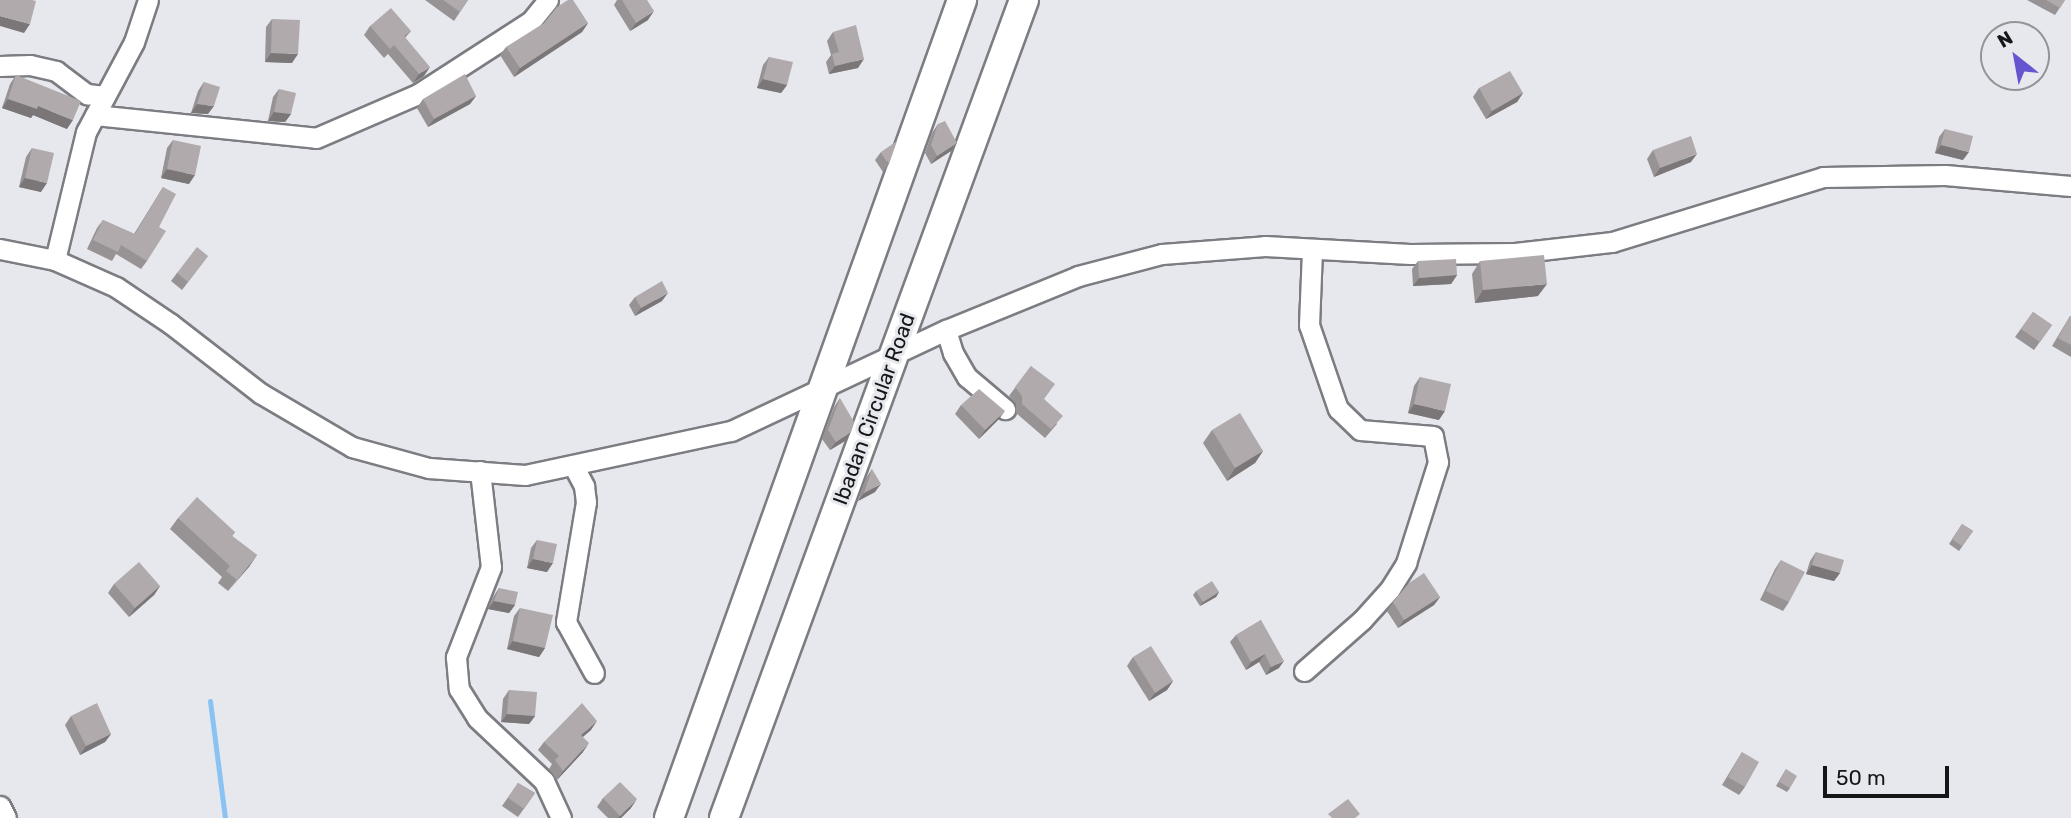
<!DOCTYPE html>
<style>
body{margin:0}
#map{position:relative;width:2071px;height:818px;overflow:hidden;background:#e6e8ed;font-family:Rubik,sans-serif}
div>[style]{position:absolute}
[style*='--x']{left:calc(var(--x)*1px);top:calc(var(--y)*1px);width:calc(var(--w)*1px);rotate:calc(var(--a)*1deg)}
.stream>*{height:5px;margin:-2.5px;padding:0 2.5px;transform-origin:2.5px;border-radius:2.5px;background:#8bc2f4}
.roads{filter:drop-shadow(2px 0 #7c7d82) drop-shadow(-2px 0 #7c7d82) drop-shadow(0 2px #7c7d82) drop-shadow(0 -2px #7c7d82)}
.minor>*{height:19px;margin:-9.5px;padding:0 9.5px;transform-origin:9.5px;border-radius:9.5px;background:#fff}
.highway>*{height:28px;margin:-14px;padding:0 14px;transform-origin:14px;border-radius:14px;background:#fff}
.wall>*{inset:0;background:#979294}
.shaded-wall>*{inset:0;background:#7b7778}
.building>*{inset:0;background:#b0aaac}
span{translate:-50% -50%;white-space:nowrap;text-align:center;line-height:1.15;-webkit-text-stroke:6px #e6e8ed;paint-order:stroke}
.street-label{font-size:21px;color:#151617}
.north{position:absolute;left:1980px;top:21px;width:70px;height:70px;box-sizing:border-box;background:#e6e8ed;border:2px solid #929497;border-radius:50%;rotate:329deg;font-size:19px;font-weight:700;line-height:28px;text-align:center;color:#151617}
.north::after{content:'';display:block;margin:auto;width:24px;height:32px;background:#6556cf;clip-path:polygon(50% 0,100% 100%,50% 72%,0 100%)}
.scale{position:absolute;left:1823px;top:766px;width:126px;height:32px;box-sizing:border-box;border:4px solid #151617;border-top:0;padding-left:9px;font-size:21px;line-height:24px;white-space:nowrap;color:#151617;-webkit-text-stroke:5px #e6e8ed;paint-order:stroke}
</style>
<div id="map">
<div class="stream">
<div style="--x:210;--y:701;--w:118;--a:82.7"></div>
</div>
<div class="roads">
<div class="minor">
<div style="--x:0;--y:66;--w:30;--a:-2"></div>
<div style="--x:30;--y:65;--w:27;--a:13"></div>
<div style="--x:56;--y:71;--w:39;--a:37"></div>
<div style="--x:87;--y:94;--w:18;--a:6"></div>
<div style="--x:95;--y:115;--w:222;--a:5.9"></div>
<div style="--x:316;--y:138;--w:111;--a:-23.3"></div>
<div style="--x:418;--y:94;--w:135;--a:-32.9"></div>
<div style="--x:531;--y:21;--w:27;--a:-51"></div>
<div style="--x:0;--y:249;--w:56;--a:11.3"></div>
<div style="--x:55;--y:260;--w:67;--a:23.9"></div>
<div style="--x:116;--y:287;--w:66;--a:33.9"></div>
<div style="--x:171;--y:324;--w:113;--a:37.8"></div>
<div style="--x:260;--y:393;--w:107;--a:30.4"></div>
<div style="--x:352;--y:447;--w:80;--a:15.3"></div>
<div style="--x:429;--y:468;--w:96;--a:4.2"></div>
<div style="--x:525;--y:475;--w:211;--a:-12.1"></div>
<div style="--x:731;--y:431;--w:238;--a:-25.2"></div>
<div style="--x:946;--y:330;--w:143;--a:-22.2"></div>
<div style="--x:1078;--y:276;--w:87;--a:-14.7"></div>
<div style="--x:1162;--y:254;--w:103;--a:-4.4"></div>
<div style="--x:1265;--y:246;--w:145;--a:3.2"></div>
<div style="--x:1410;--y:254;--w:105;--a:-0.5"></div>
<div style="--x:1515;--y:253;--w:98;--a:-6.5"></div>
<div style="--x:1612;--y:242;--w:221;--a:-17.1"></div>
<div style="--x:1823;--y:177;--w:122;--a:-0.9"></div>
<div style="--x:1945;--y:175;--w:126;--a:5"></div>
<div style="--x:55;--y:260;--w:132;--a:-76.4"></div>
<div style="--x:86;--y:132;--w:102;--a:-61.9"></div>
<div style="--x:134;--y:42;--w:44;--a:-71.6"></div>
<div style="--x:946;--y:330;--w:24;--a:73"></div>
<div style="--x:953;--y:353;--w:28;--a:60"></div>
<div style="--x:967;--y:377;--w:50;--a:40.1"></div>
<div style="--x:573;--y:465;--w:24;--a:62"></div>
<div style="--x:584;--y:486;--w:16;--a:83"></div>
<div style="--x:586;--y:502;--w:122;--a:99.5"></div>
<div style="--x:566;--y:622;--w:58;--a:61.2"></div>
<div style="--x:480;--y:471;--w:97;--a:83.5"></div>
<div style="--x:491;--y:567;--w:97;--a:111.3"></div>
<div style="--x:456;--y:657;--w:32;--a:85"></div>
<div style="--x:459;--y:689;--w:34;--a:58"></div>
<div style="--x:477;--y:718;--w:92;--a:43.2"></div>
<div style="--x:544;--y:781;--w:41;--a:65.3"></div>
<div style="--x:1304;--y:671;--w:77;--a:-41.3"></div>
<div style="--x:1362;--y:620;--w:42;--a:-47.9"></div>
<div style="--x:1390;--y:589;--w:31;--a:-58"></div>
<div style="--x:1406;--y:563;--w:106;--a:-72.4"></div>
<div style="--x:1438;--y:462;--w:26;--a:-101"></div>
<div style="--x:1433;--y:436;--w:73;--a:-175.3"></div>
<div style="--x:1360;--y:430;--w:30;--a:-136"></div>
<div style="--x:1338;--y:409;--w:89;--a:-109"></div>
<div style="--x:1309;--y:325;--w:76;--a:-87.7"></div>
<div style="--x:0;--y:806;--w:13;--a:63"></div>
</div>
<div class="highway">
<div style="--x:669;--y:818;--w:869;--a:-70.29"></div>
<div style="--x:724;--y:818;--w:871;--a:-69.86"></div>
</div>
</div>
<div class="wall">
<div style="clip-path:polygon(425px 0,468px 0,454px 21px)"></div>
<div style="clip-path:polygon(617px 0,647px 0,648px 20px,630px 31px,614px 5px)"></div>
<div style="clip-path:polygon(2027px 0,2065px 0,2055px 15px)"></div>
<div style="clip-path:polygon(272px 19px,292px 63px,265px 62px,266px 27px)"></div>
<div style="clip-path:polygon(588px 23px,582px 32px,514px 77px,500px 55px,506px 47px)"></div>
<div style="clip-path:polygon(370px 26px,411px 31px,405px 38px,424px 76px,413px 83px,388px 54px,384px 58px,364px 35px)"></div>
<div style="clip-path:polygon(833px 32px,858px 68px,829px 74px,826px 62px,831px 55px,827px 41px)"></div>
<div style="clip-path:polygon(769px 57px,787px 85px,781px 93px,757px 88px,763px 65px)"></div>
<div style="clip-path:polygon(16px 75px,67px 129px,33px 115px,31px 118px,2px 108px,10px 84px)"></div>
<div style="clip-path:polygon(204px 82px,208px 114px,191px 113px,198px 91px)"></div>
<div style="clip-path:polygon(1479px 88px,1523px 93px,1517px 102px,1486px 119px,1473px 97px)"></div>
<div style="clip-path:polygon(279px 89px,291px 114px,285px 122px,268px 121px,273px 97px)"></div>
<div style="clip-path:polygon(476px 96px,470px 104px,428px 127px,417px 108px,423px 99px)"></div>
<div style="clip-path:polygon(938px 124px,957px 143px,951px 151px,931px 164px,925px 153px,932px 133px)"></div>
<div style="clip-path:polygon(1945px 129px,1963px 160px,1935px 153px,1939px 137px)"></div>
<div style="clip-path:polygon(173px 140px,189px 184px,161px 178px,167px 148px)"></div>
<div style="clip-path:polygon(32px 148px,41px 192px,19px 187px,26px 157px)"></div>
<div style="clip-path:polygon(1653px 150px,1691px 162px,1654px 177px,1647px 159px)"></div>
<div style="clip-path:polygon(881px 152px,889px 164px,883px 172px,875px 160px)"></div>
<div style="clip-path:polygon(163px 187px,159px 227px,147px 261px,141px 269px,116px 254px,112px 261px,87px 249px,97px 228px,103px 220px,134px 234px)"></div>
<div style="clip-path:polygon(208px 256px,182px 290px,171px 281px,177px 273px)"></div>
<div style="clip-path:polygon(1418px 261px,1457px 275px,1451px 284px,1413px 286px,1412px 269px)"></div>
<div style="clip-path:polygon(1480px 261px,1538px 296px,1475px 303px,1472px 274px)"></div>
<div style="clip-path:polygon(635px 297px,662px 301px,635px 316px,629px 305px)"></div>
<div style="clip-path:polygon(2033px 312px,2052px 325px,2034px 350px,2015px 337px)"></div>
<div style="clip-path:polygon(2070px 316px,2071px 317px,2071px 357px,2052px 346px)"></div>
<div style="clip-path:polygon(1031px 366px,1044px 399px,1057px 424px,1045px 438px,1016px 413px,1016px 404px,1009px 396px)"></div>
<div style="clip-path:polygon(1420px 377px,1439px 420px,1408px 413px,1414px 386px)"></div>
<div style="clip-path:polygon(840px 398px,845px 441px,830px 450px,822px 439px,834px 407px)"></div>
<div style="clip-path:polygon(961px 405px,999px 419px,979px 439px,955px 414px)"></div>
<div style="clip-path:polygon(1212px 430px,1263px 451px,1255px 463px,1227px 481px,1203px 443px)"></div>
<div style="clip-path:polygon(872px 469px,875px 492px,858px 501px,866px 478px)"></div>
<div style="clip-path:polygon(178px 518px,235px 532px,232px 536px,257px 555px,228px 591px,218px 583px,222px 577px,170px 529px)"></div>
<div style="clip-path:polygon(1962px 524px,1973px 531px,1959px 551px,1949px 544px)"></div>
<div style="clip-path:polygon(537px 540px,547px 572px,527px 568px,531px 548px)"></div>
<div style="clip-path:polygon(1816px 552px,1840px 573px,1834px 581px,1806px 574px,1810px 561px)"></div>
<div style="clip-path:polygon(1781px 560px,1789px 602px,1783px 611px,1760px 600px,1775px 569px)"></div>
<div style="clip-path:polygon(114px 584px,160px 586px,154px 595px,129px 617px,108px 593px)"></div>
<div style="clip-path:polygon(499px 588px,515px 605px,509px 613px,488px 609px,493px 597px)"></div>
<div style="clip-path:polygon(1196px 591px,1219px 592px,1216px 597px,1200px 606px,1193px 595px)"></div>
<div style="clip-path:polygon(1440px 597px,1434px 605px,1398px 628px,1387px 611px,1393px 602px)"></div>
<div style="clip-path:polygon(520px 608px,545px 648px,539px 657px,507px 649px,514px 616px)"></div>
<div style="clip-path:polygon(1261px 620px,1279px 668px,1266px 675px,1259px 662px,1246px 670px,1230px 642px,1236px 635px)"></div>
<div style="clip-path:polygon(1133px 657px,1173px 681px,1167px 690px,1149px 701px,1127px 666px)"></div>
<div style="clip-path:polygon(509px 690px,535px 716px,529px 724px,501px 722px,503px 699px)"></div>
<div style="clip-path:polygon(71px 716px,111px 734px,105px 742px,80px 755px,65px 725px)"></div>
<div style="clip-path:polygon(591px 730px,583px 737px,583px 752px,557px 780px,549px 769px,552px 764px,538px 750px,544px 742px)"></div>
<div style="clip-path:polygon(1742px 752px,1745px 787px,1739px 795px,1722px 785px)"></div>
<div style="clip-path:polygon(1786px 769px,1790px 788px,1787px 792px,1776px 786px)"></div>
<div style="clip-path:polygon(518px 783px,535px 793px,518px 817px,502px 806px)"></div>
<div style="clip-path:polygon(603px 798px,631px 808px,621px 818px,608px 818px,597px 807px)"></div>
</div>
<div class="shaded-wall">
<div style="clip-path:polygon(654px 11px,648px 20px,630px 31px,636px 23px)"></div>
<div style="clip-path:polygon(0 16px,30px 24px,24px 33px,0 26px)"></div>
<div style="clip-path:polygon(588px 23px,582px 32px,514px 77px,520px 68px)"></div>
<div style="clip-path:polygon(271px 53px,298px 54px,292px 63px,265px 62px)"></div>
<div style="clip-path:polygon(864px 59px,858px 68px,829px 74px,835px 66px)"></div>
<div style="clip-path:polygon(430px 67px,424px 76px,413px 83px,419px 74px)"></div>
<div style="clip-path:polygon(763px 79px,787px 85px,781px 93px,757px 88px)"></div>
<div style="clip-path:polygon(1523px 93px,1517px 102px,1486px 119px,1492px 111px)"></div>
<div style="clip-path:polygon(476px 96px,470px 104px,428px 127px,434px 119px)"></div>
<div style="clip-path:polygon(8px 99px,38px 106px,73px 120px,67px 129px,33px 115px,31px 118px,2px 108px)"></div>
<div style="clip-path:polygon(197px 104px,214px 106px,208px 114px,191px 113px)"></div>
<div style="clip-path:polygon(274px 112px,291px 114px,285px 122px,268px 121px)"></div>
<div style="clip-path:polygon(957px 143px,951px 151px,931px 164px,937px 156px)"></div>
<div style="clip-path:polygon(1941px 145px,1969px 152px,1963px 160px,1935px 153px)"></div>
<div style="clip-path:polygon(1697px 154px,1691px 162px,1654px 177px,1660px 168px)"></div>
<div style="clip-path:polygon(167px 169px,195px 175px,189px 184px,161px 178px)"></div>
<div style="clip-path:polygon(25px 178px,47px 183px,41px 192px,19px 187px)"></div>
<div style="clip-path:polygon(1457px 275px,1451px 284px,1413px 286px,1419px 278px)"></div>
<div style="clip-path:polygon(1547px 284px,1538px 296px,1475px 303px,1483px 290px)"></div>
<div style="clip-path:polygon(668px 293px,662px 301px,635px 316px,641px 308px)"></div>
<div style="clip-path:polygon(1414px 404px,1445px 411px,1439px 420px,1408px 413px)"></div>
<div style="clip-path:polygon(1005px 411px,999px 419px,979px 439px,985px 430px)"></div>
<div style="clip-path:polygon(851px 432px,845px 441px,830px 450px,836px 442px)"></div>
<div style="clip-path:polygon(1263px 451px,1255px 463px,1227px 481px,1235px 468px)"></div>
<div style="clip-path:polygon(881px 484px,875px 492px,858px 501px,864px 493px)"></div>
<div style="clip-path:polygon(257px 555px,249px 567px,228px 591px,237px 580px)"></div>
<div style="clip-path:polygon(533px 559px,553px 563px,547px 572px,527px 568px)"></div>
<div style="clip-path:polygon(1812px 565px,1840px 573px,1834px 581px,1806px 574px)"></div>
<div style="clip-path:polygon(160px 586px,154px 595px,129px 617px,135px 608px)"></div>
<div style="clip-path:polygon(1219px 592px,1216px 597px,1200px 606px,1203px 602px)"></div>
<div style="clip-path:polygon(1440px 597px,1434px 605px,1398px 628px,1404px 620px)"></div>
<div style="clip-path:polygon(494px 601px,515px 605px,509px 613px,488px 609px)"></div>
<div style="clip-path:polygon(513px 641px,545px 648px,539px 657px,507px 649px)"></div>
<div style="clip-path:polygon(1265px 654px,1259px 662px,1246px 670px,1251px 662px)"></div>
<div style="clip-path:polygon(1284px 661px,1279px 668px,1266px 675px,1271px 667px)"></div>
<div style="clip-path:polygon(1173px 681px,1167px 690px,1149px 701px,1155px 693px)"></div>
<div style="clip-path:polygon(507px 714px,535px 716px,529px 724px,501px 722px)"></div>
<div style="clip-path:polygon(597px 721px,591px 730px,575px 743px,581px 735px)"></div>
<div style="clip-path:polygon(111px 734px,105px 742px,80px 755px,86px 746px)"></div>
<div style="clip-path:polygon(589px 743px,583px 752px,557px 780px,563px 771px)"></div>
<div style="clip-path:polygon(637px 799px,631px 808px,621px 818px,618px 818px)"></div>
</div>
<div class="building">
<div style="clip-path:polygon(0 0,32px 0,36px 1px,30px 24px,0 16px)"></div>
<div style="clip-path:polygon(443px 0,468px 0,460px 12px)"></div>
<div style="clip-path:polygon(568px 0,573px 0,588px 23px,520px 68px,506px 47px,544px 23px,557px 7px)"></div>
<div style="clip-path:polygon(622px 0,647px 0,654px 11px,636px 23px)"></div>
<div style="clip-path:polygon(2046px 0,2065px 0,2060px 8px)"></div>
<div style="clip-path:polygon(391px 8px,411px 31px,404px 36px,430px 67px,419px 74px,394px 45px,390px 49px,370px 26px)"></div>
<div style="clip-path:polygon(272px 19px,300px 20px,298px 54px,271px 53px)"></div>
<div style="clip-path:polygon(856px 25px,864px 59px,835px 66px,832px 54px,839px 52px,833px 32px)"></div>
<div style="clip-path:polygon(769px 57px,793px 62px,787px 85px,763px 79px)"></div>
<div style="clip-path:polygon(1510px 71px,1523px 93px,1492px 111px,1479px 88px)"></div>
<div style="clip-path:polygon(465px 74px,476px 96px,434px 119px,423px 99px)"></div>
<div style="clip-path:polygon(16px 75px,81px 101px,73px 120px,38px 106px,37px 109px,8px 99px)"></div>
<div style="clip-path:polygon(204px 82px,220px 87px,214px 106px,197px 104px)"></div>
<div style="clip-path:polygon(279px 89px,296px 93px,291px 114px,274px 112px)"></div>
<div style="clip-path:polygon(945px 121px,957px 143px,937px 156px,931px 145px,938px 124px)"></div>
<div style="clip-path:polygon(1945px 129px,1973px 136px,1969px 152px,1941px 145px)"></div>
<div style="clip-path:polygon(1691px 136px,1697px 154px,1660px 168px,1653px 150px)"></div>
<div style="clip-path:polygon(173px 140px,201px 146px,195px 175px,167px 169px)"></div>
<div style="clip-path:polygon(897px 141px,889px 164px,881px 152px)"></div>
<div style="clip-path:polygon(32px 148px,54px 153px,47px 183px,25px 178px)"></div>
<div style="clip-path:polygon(163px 187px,176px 194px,159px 227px,166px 231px,147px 261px,121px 245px,118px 252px,93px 240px,103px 220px,135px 234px)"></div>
<div style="clip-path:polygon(197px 247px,208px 256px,188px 282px,177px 273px)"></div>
<div style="clip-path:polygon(1544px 255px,1547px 284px,1483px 290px,1480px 261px)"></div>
<div style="clip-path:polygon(1456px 259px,1457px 275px,1419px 278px,1418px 261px)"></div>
<div style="clip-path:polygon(662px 281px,668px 293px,641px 308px,635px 297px)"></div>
<div style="clip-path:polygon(2033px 312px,2052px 325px,2040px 342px,2021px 329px)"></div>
<div style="clip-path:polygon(2070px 316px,2071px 317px,2071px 345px,2058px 338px)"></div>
<div style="clip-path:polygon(1031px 366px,1055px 384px,1044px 399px,1063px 416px,1051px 429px,1022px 404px,1022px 396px,1015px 387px)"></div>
<div style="clip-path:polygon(1420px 377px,1451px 384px,1445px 411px,1414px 404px)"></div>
<div style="clip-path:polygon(979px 389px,1005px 411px,985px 430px,961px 405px)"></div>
<div style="clip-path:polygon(840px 398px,854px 422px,851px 432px,836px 442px,828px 430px)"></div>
<div style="clip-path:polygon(1240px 413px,1263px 451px,1235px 468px,1212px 430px)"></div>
<div style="clip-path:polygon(872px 469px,881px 484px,864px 493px)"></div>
<div style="clip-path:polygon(197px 497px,235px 532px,232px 536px,257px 555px,237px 580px,226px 571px,230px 566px,178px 518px)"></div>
<div style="clip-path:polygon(1962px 524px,1973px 531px,1962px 546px,1952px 539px)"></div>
<div style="clip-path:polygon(537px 540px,557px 544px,553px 563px,533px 559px)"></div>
<div style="clip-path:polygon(1816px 552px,1844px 560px,1840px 573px,1812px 565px)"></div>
<div style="clip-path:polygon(1781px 560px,1805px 572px,1789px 602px,1766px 591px)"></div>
<div style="clip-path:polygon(139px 562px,160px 586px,135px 608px,114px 584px)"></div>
<div style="clip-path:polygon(1424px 573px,1440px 597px,1404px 620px,1393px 602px,1409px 583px)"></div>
<div style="clip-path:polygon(1212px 581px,1219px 592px,1203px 602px,1196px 591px)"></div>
<div style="clip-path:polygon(499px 588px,518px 592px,515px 605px,494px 601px)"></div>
<div style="clip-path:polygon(520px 608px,553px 615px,545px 648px,513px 641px)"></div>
<div style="clip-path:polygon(1261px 620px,1284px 661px,1271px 667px,1265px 654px,1251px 662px,1236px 635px)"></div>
<div style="clip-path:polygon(1151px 646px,1173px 681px,1155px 693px,1133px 657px)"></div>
<div style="clip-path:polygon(509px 690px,537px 692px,535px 716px,507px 714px)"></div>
<div style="clip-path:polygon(97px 703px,111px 734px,86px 746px,71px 716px)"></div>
<div style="clip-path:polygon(582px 703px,597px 721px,581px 735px,589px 743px,563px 771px,555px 760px,559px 756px,544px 742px)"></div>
<div style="clip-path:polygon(1742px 752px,1759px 762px,1745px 787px,1728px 777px)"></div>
<div style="clip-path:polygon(1786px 769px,1797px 776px,1790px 788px,1779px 782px)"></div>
<div style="clip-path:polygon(620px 782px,637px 799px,620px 816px,603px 798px)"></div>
<div style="clip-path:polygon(518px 783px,535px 793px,524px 809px,508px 798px)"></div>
<div style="clip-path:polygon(1348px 799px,1360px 814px,1355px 818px,1332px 818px,1328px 814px)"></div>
</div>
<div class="street-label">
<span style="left:874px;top:409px;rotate:-70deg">Ibadan Circular Road</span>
</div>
<div class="north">N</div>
<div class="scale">50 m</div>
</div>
